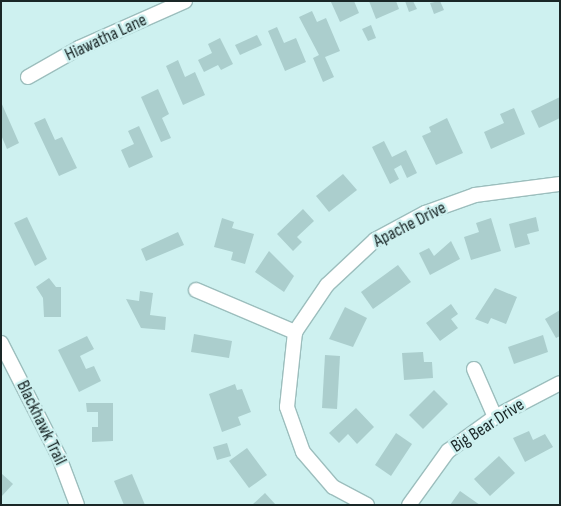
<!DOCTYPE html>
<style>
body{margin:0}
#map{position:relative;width:561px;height:506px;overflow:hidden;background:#cef1f0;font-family:"Sofia Sans Condensed",sans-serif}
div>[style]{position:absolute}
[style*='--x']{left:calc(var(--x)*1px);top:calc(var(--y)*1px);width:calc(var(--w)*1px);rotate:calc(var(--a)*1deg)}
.building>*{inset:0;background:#abcecd}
.roads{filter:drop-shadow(1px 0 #9cbebd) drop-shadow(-1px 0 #9cbebd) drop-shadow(0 1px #9cbebd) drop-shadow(0 -1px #9cbebd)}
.minor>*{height:14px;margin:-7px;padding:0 7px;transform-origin:7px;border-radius:7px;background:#fff}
span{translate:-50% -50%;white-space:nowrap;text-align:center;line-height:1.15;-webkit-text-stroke:5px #cef1f0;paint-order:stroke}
.street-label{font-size:18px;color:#1a2727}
.frame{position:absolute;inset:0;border:2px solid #1a2727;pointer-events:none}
</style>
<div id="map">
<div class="building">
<div style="clip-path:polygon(354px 1px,359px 13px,340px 22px,331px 2px)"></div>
<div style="clip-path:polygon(369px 1px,396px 1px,399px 9px,376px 19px)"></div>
<div style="clip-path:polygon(405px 1px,413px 1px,417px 9px,409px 12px)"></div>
<div style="clip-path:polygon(440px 1px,444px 10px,434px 14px,430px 3px)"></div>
<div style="clip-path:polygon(312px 11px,317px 22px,326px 18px,340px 51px,325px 57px,334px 77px,323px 82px,313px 58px,319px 55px,299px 17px)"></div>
<div style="clip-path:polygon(371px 25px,376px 38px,368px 41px,362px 29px)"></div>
<div style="clip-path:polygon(277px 27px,284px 43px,296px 38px,306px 62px,285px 71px,268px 31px)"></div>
<div style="clip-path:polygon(257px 35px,262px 45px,240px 55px,235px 45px)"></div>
<div style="clip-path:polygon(220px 38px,233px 64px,221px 70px,218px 65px,204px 72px,198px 60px,212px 53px,208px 44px)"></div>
<div style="clip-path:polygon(178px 60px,185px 77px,195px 72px,205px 95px,183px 105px,166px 66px)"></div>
<div style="clip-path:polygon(158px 89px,169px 114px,162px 118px,171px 138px,161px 142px,141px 97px)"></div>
<div style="clip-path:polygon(560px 97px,560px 118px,539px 128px,531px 111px)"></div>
<div style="clip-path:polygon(1px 102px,19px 143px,7px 149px,1px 135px)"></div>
<div style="clip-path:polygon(514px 108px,525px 134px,491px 149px,484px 132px,504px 123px,500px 114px)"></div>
<div style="clip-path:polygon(45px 118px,55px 140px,62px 137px,77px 168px,59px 176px,34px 123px)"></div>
<div style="clip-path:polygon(447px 118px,463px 153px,436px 165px,422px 136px,431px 132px,429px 127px)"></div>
<div style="clip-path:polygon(139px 126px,153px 157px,129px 168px,121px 150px,134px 144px,128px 131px)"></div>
<div style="clip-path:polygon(384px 141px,392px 157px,406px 150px,417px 173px,407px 178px,401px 165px,394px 169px,399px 179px,390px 184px,372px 147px)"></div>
<div style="clip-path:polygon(343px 174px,357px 190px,329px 212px,316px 196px)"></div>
<div style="clip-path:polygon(303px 209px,314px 221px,297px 237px,302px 242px,293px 251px,277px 234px)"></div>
<div style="clip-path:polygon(27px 217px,47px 259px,35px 266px,14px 223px)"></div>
<div style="clip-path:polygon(536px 217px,539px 231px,527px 234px,530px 244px,515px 248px,509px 224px)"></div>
<div style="clip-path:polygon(222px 218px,234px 222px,232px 228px,254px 234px,245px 264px,231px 260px,233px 252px,214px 247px)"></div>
<div style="clip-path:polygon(491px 218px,501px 251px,471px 260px,464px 237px,479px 232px,476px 223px)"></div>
<div style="clip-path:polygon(178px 232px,184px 245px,146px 261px,141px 249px)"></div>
<div style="clip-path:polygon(451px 241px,460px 259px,430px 275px,419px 253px,429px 248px,434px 256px)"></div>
<div style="clip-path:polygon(269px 251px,294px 276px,284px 292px,255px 272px)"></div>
<div style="clip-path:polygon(398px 265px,411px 282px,373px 309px,361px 292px)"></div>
<div style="clip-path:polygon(49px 278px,56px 287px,61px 287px,61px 317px,44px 317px,43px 298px,36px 287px)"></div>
<div style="clip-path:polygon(495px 288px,517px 297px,506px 324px,491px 318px,488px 324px,475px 319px)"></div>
<div style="clip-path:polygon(140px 291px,153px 293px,150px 315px,166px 317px,165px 330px,141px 328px,126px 299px,139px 301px)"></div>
<div style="clip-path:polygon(451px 304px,458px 314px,451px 319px,458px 328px,440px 341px,426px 323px)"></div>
<div style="clip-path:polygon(345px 307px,367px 318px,353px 347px,329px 339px)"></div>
<div style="clip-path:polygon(560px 310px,560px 336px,556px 338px,545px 319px)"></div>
<div style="clip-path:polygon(194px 334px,232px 341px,229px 358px,191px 352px)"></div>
<div style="clip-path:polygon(543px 335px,548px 352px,514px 364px,508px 347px)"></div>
<div style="clip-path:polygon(87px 336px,94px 349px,80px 356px,86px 369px,94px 366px,101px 381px,79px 392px,58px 350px)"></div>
<div style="clip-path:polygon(423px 352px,424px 362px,432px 362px,433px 378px,404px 380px,402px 353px)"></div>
<div style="clip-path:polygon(325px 355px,340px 356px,337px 409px,322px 408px)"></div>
<div style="clip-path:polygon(235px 384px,237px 390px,242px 389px,251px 412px,238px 417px,241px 425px,222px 432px,209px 394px)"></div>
<div style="clip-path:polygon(434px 390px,448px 404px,423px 429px,409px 415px)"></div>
<div style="clip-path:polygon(86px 403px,113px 403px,113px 441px,92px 442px,92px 427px,98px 427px,98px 412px,87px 412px)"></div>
<div style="clip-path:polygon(356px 408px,374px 427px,357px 444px,348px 434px,339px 443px,329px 433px)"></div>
<div style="clip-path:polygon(529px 431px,533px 440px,545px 434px,553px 447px,525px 462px,513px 438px)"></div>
<div style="clip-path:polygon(396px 433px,412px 444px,391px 476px,375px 465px)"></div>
<div style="clip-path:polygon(227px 443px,231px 456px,217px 460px,213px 447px)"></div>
<div style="clip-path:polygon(247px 448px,267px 475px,249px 488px,229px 461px)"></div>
<div style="clip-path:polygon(499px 456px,515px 473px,490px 496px,474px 479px)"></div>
<div style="clip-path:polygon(1px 473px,13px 484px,1px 497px)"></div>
<div style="clip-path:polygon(132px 474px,145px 505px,124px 505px,114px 481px)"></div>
<div style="clip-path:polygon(460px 491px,480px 505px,450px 505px)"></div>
<div style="clip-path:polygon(265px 493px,276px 505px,252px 505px)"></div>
</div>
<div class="roads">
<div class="minor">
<div style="--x:28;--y:77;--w:59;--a:-29.6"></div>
<div style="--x:79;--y:48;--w:116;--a:-23.9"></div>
<div style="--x:196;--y:290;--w:108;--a:23"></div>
<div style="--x:1;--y:343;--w:128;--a:63"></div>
<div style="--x:59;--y:457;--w:51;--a:69.4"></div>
<div style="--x:474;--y:369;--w:52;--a:66.4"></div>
<div style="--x:367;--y:505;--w:38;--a:-152"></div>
<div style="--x:333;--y:487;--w:46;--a:-130.6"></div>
<div style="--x:303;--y:452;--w:48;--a:-109.6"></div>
<div style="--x:287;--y:407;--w:75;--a:-83.9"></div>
<div style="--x:295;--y:332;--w:57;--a:-55.8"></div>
<div style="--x:327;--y:285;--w:66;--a:-43.2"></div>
<div style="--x:375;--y:240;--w:57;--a:-28.4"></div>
<div style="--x:425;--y:213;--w:53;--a:-19.8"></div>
<div style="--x:475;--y:195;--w:86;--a:-7.4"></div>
<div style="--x:409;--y:505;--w:67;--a:-54.2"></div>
<div style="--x:448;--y:451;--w:58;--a:-35.9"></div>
<div style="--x:495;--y:417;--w:73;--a:-27.6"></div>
</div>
</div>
<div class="street-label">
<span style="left:106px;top:38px;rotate:-25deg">Hiawatha Lane</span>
<span style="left:410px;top:225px;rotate:-27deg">Apache Drive</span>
<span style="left:41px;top:423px;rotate:64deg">Blackhawk Trail</span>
<span style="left:488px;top:426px;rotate:-33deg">Big Bear Drive</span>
</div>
<div class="frame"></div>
</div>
